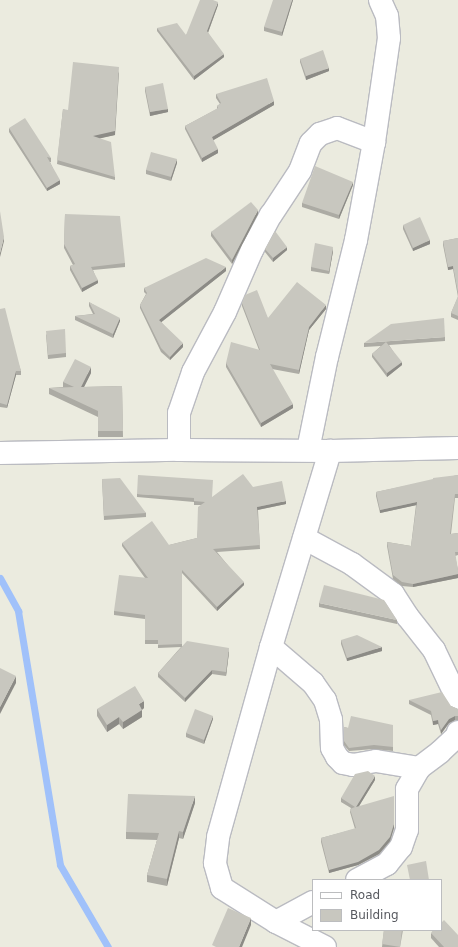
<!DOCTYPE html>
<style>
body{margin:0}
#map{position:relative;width:458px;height:947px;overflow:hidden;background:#ebebdf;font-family:"DejaVu Sans",sans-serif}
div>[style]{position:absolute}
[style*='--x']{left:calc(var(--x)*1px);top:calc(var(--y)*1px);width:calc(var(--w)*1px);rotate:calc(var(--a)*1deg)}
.stream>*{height:7px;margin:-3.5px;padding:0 3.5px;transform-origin:3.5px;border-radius:3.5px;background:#a0c1fa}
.roads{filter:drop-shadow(1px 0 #babbc1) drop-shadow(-1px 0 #babbc1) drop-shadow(0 1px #babbc1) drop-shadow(0 -1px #babbc1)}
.street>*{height:22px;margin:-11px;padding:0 11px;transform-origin:11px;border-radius:11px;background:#fff}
.wall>*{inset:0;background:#acaba4}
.shaded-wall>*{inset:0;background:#8c8b86}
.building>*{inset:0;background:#c8c7bf}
span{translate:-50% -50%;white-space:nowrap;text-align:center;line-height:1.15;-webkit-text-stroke:3px #fff;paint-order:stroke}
.legend{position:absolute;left:312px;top:879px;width:130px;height:52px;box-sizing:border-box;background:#fff;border:1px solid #bcbdbf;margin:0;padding:5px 7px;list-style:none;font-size:12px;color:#585a60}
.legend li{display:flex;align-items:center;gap:8px;height:20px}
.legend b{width:20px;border:1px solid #bcbdbf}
</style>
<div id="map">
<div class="stream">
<div style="--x:0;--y:578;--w:38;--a:61"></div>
<div style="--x:18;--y:611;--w:257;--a:80.6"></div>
<div style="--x:60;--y:865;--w:95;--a:59.7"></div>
</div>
<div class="roads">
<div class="street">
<div style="--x:179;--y:450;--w:37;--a:-90"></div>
<div style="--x:179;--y:413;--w:43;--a:-71.1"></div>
<div style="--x:193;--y:372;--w:68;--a:-61.9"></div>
<div style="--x:225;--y:312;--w:68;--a:-66.5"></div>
<div style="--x:252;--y:250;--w:40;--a:-62"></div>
<div style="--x:271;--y:215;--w:53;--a:-56.6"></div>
<div style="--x:300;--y:171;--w:30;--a:-69"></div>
<div style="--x:311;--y:143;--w:13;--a:-45"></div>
<div style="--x:320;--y:134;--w:18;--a:-19"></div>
<div style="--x:337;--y:128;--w:40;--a:21"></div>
<div style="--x:308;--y:450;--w:95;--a:-78.5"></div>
<div style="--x:327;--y:357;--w:121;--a:-76.1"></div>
<div style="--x:356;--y:240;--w:100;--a:-79.6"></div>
<div style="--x:374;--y:142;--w:105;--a:-81.8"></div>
<div style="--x:389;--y:38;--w:22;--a:-95"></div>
<div style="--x:387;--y:16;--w:17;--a:-114"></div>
<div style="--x:0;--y:453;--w:179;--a:-1"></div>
<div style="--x:179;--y:450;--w:151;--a:0.4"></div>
<div style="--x:330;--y:451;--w:128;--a:-1.3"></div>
<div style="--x:304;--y:538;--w:55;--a:28.4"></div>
<div style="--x:352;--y:564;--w:51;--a:36.2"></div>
<div style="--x:393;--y:594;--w:27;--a:57"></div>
<div style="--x:408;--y:617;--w:42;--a:51.8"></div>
<div style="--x:434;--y:650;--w:55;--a:64.4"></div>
<div style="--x:271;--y:647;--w:55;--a:40.6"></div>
<div style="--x:313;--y:683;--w:21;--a:55"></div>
<div style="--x:325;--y:700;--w:21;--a:73"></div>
<div style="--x:331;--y:720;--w:28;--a:88"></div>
<div style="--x:332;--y:748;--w:10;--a:61"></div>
<div style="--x:337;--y:757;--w:8;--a:45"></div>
<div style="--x:343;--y:763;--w:10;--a:11"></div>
<div style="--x:353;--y:765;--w:23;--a:-10"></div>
<div style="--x:376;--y:761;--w:44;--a:9.2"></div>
<div style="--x:357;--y:880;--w:34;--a:-28"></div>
<div style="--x:387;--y:864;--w:22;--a:-51"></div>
<div style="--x:401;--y:847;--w:18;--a:-71"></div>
<div style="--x:407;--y:830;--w:41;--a:-90"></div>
<div style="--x:407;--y:789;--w:24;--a:-60"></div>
<div style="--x:419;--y:768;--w:26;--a:-37"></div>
<div style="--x:440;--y:752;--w:23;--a:-43"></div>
<div style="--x:457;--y:736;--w:4;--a:-76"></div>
<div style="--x:276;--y:922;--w:42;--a:-28.4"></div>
<div style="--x:325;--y:947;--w:55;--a:-153"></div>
<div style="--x:276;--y:922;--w:64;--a:-147.8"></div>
<div style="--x:222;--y:888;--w:26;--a:-106"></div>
<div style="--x:215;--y:863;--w:26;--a:-83"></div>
<div style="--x:218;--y:837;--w:197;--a:-74.4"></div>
<div style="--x:271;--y:647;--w:205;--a:-73.2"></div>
</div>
</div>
<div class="wall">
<div style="clip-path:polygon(293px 0,282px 36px,264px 31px,264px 27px)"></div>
<div style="clip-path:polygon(218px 5px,208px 33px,224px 57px,194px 80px,157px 31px,157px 28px,186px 35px)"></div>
<div style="clip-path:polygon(300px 59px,329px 71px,306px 80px,300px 62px)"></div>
<div style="clip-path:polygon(145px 87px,168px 112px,150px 116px,145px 91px)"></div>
<div style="clip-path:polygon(216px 94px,274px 105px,213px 140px,218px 153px,202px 162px,185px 129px,185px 126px,217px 109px,217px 106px,220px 104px,216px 98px)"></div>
<div style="clip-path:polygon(63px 109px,115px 135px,100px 138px,115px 177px,115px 180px,57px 164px)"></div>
<div style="clip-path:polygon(9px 128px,51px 158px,51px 162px,50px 162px,60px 184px,47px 191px,9px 132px)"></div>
<div style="clip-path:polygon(177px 163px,171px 181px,146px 174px,146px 170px)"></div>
<div style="clip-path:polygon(353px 185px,339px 219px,302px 207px,302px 203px)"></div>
<div style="clip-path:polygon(65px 214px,125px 263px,125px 267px,93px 270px,98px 283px,82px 292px,70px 270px,70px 266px,73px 265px,64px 248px)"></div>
<div style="clip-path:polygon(258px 214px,232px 264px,211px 236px,211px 232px)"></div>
<div style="clip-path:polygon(403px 225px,430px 244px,413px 251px,403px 229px)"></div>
<div style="clip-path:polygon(458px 238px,458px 320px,451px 317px,451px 313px,458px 297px,453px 269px,448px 270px,443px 245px,443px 241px)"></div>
<div style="clip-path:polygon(265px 249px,287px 250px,273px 262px,265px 252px)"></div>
<div style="clip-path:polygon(333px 251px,329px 274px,311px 271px,311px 267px)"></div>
<div style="clip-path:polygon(226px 271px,161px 322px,183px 347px,170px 360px,161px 352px,140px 308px,140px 305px,146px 294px,144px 292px,144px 288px)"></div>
<div style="clip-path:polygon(89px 302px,120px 321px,113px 338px,75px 320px,75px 316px,93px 314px,89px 306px)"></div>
<div style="clip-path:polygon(242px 303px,268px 318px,326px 309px,309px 330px,299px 374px,272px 369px,293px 408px,261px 427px,226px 367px,226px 363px,259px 350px,242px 306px)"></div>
<div style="clip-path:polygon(0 309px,21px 371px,21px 375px,16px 375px,7px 408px,0 407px)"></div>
<div style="clip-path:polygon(46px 334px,66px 353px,66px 357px,48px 359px)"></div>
<div style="clip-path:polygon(445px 337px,445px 341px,389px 345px,402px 365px,387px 377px,372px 357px,372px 354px,381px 346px,364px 347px,364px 343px)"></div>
<div style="clip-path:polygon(91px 373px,84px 387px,122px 386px,123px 437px,98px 437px,98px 417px,49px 394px,49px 388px,63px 387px,63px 382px)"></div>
<div style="clip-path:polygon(458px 475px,458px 498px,455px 498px,451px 534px,458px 533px,458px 555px,455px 556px,458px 570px,458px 578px,413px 587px,402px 586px,393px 579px,387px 546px,387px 542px,411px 546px,416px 505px,380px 513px,376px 496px,376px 492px)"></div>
<div style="clip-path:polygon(102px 479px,146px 513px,146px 517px,104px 520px)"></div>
<div style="clip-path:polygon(253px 487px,286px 504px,258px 510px,260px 549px,217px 552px,244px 585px,217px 611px,182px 573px,182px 646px,229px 652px,226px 676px,212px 674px,185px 702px,158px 677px,158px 673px,181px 647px,158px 648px,158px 644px,145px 644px,145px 619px,114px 615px,114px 611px,145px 578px,122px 546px,122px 543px,169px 545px,197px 538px,201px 505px,194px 505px,194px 502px,137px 497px,137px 494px,213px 497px)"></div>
<div style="clip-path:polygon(319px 603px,397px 620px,397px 624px,319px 607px)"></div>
<div style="clip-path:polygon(341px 640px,382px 651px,347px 661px,341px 644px)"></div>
<div style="clip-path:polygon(409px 700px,451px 706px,458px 709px,458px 720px,455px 720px,449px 723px,441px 734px,438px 724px,433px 725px,431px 715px,409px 704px)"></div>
<div style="clip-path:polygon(144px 708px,142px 710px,142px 717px,123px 729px,119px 724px,107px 732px,97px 716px,97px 709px)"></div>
<div style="clip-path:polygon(213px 719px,204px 744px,186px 737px,186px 733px)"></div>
<div style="clip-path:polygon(393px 725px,393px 751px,374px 749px,349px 751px,344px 745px,344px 727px,348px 728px)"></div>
<div style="clip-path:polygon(375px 780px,359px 806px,394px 828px,390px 841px,379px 854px,358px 865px,329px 873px,321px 842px,321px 838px,355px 829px,350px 812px,351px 808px,341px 802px,341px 798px)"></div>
<div style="clip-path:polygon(195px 803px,183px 839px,179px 838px,167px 886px,147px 882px,147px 875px,157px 840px,126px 839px,126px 832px)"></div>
<div style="clip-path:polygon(384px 930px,403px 930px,400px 947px,382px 947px)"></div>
<div style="clip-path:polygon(431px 933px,458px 947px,439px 947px,431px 938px)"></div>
</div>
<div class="shaded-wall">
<div style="clip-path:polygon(292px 0,293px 0,282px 36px,282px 32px)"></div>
<div style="clip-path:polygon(218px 2px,218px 5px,207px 35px,207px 31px)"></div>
<div style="clip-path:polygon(224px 54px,224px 57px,194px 80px,194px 76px)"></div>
<div style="clip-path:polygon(329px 68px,329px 71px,306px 80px,306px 76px)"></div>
<div style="clip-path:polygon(119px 71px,115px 135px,93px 140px,93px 136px)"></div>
<div style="clip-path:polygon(274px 101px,274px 105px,212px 141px,212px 137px)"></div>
<div style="clip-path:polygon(168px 109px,168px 112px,150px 116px,150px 112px)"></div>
<div style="clip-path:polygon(218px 149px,218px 153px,202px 162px,202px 158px)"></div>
<div style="clip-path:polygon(177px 159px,177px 163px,171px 181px,171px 177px)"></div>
<div style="clip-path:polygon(60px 180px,60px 184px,47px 191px,47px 188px)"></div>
<div style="clip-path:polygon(353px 182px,353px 185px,339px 219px,339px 215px)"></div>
<div style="clip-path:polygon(258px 210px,258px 214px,232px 264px,232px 260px)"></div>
<div style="clip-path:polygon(4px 237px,4px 241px,0 257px,0 253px)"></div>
<div style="clip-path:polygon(430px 240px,430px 244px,413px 251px,413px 248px)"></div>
<div style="clip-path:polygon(287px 247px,287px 250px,273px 262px,273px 258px)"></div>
<div style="clip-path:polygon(333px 247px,333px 251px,329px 274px,329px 271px)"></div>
<div style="clip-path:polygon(453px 266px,453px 269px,448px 270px,448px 267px)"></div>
<div style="clip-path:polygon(226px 267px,226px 271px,159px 324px,159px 320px)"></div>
<div style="clip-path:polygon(98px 280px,98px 283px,82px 292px,82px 288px)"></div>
<div style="clip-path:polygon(326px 305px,326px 309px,309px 330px,299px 374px,299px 370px,309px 327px)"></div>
<div style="clip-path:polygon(120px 318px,120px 321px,113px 338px,113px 334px)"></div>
<div style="clip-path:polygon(183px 343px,183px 347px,170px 360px,170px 357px)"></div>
<div style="clip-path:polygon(402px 362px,402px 365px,387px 377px,387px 373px)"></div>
<div style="clip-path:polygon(91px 367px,91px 373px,81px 393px,81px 387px)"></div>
<div style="clip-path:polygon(16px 371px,16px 375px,7px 408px,7px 405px)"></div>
<div style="clip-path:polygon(293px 404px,293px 408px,261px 427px,261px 423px)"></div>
<div style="clip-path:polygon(286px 501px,286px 504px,257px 510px,257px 507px)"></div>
<div style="clip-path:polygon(417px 502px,417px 505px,380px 513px,380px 510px)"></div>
<div style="clip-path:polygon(458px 574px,458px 578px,413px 587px,413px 584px)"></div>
<div style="clip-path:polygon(244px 582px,244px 585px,217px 611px,217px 607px)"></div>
<div style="clip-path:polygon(382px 647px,382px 651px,347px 661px,347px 658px)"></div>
<div style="clip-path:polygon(229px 648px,229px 652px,226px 676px,226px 672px)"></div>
<div style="clip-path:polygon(212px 670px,212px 674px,185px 702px,185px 698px)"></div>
<div style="clip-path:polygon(16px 676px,16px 683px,0 714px,0 707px)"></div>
<div style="clip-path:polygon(144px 701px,144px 708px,139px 712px,139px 704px)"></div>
<div style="clip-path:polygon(142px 710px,142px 717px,123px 729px,123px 722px)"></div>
<div style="clip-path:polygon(213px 716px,213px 719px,204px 744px,204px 740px)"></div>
<div style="clip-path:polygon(455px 716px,455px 720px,449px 723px,441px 734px,441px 730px,449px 719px)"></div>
<div style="clip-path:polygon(119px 717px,119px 724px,107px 732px,107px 725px)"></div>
<div style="clip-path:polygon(438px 720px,438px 724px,433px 725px,433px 721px)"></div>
<div style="clip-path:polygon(375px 776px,375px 780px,356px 811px,356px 807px)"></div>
<div style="clip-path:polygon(195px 796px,195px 803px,183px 839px,183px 832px)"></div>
<div style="clip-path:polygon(394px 824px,394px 828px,390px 841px,379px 854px,358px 865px,329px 873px,329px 870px)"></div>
<div style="clip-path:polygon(179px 831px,179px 838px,167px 886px,167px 879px)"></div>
<div style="clip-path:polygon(251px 918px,251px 925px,242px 947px,239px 947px)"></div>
</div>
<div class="building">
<div style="clip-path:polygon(200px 0,213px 0,218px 2px,207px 31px,224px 54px,194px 76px,157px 28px,177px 23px,186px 35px)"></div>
<div style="clip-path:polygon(273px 0,292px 0,282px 32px,264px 27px)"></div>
<div style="clip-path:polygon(323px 50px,329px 68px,306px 76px,300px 59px)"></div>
<div style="clip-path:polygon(73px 62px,119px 67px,115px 131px,93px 136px,111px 142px,115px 177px,57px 160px,63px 109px,68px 110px)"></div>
<div style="clip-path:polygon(267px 78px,274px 101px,212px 137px,218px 149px,202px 158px,185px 126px,218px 108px,217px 106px,221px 103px,216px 94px)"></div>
<div style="clip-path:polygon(163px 83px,168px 109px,150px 112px,145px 87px)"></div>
<div style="clip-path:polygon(25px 118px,51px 158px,47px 157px,60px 180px,47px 188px,9px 128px)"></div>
<div style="clip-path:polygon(151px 152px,177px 159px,171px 177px,146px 170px)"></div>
<div style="clip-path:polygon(315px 166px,353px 182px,339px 215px,302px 203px)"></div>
<div style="clip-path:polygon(251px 202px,258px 210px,232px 260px,211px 232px)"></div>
<div style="clip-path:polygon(0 211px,4px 237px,0 253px)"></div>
<div style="clip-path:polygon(65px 214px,120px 216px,125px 263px,91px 267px,98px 280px,82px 288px,70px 266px,75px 264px,64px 244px)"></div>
<div style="clip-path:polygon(420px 217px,430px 240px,413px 248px,403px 225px)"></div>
<div style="clip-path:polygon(275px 231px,287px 247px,273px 258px,265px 249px)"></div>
<div style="clip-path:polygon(458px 238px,458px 293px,453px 266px,448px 267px,443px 241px)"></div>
<div style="clip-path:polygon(315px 243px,333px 247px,329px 271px,311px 267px)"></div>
<div style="clip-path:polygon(206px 258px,226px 267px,159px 320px,183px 343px,170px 357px,161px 348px,140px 305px,147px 293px,144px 288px)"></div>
<div style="clip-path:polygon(297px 282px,326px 305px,309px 327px,299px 370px,270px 364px,293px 404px,261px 423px,226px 363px,231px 342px,260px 350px,242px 303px,245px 295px,257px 290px,268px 318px)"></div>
<div style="clip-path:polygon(458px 296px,458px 316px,451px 313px)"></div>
<div style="clip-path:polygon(89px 302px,120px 318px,113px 334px,75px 316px,95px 314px)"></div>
<div style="clip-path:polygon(5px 308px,21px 371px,16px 371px,7px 405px,0 403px,0 309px)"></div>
<div style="clip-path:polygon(444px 318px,445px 337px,364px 343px,391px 324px)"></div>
<div style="clip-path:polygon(65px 329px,66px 353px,48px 355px,46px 331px)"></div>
<div style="clip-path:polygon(386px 342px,402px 362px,387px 373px,372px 354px)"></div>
<div style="clip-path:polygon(75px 359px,91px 367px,81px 387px,122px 386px,123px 431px,98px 431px,98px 411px,49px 388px,74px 387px,63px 382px)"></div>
<div style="clip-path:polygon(243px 474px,253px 487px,282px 481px,286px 501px,257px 507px,260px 545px,213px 549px,244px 582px,217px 607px,182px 570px,182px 644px,158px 645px,158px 640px,145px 640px,145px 615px,114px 611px,119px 575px,148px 578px,122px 543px,152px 521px,169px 545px,197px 538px,198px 507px,205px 502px,194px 501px,194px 498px,137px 494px,138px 475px,213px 480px,212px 497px)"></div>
<div style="clip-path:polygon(458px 475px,458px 494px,455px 494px,450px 534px,458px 533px,458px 552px,455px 552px,458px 570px,458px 574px,413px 584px,402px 582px,393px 575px,387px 542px,411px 546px,417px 502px,380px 510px,376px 492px,433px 479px,433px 478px)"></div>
<div style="clip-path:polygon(120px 478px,146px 513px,104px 516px,102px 479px)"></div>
<div style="clip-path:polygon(324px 585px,384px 600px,397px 620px,319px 603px)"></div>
<div style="clip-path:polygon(357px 635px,382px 647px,347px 658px,341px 640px)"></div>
<div style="clip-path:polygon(187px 641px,229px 648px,226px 672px,212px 670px,185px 698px,158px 673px)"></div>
<div style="clip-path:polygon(0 668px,16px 676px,0 707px)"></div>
<div style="clip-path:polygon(135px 686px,144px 701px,139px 704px,142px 710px,123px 722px,119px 717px,107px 725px,97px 709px)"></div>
<div style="clip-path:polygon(442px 692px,451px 706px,458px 709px,458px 716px,455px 716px,449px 719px,441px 730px,438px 720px,433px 721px,431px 711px,409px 700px)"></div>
<div style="clip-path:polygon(195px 709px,213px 716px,204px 740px,186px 733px)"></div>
<div style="clip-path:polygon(351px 716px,393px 725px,393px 747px,374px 745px,349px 748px,344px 741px,344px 727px,348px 728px)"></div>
<div style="clip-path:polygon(368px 771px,375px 776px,356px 807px,394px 796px,394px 824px,390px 837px,379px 850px,358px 862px,329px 870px,321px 838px,356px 828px,350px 809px,355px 807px,341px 798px,355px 774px)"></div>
<div style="clip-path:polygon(128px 794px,195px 796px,183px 832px,179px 831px,167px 879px,147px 875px,159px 833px,126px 832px)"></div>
<div style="clip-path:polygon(426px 861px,429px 880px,410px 880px,407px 865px)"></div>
<div style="clip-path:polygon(228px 908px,251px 918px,239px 947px,216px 947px,212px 945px)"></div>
<div style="clip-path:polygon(444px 920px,458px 935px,458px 947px,444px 947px,431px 933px,433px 930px,441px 930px,441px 923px)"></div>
<div style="clip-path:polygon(384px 930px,402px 930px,400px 947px,382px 944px)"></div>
</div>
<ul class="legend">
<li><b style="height:5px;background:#fff"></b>Road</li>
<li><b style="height:11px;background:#c8c7bf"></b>Building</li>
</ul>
</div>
